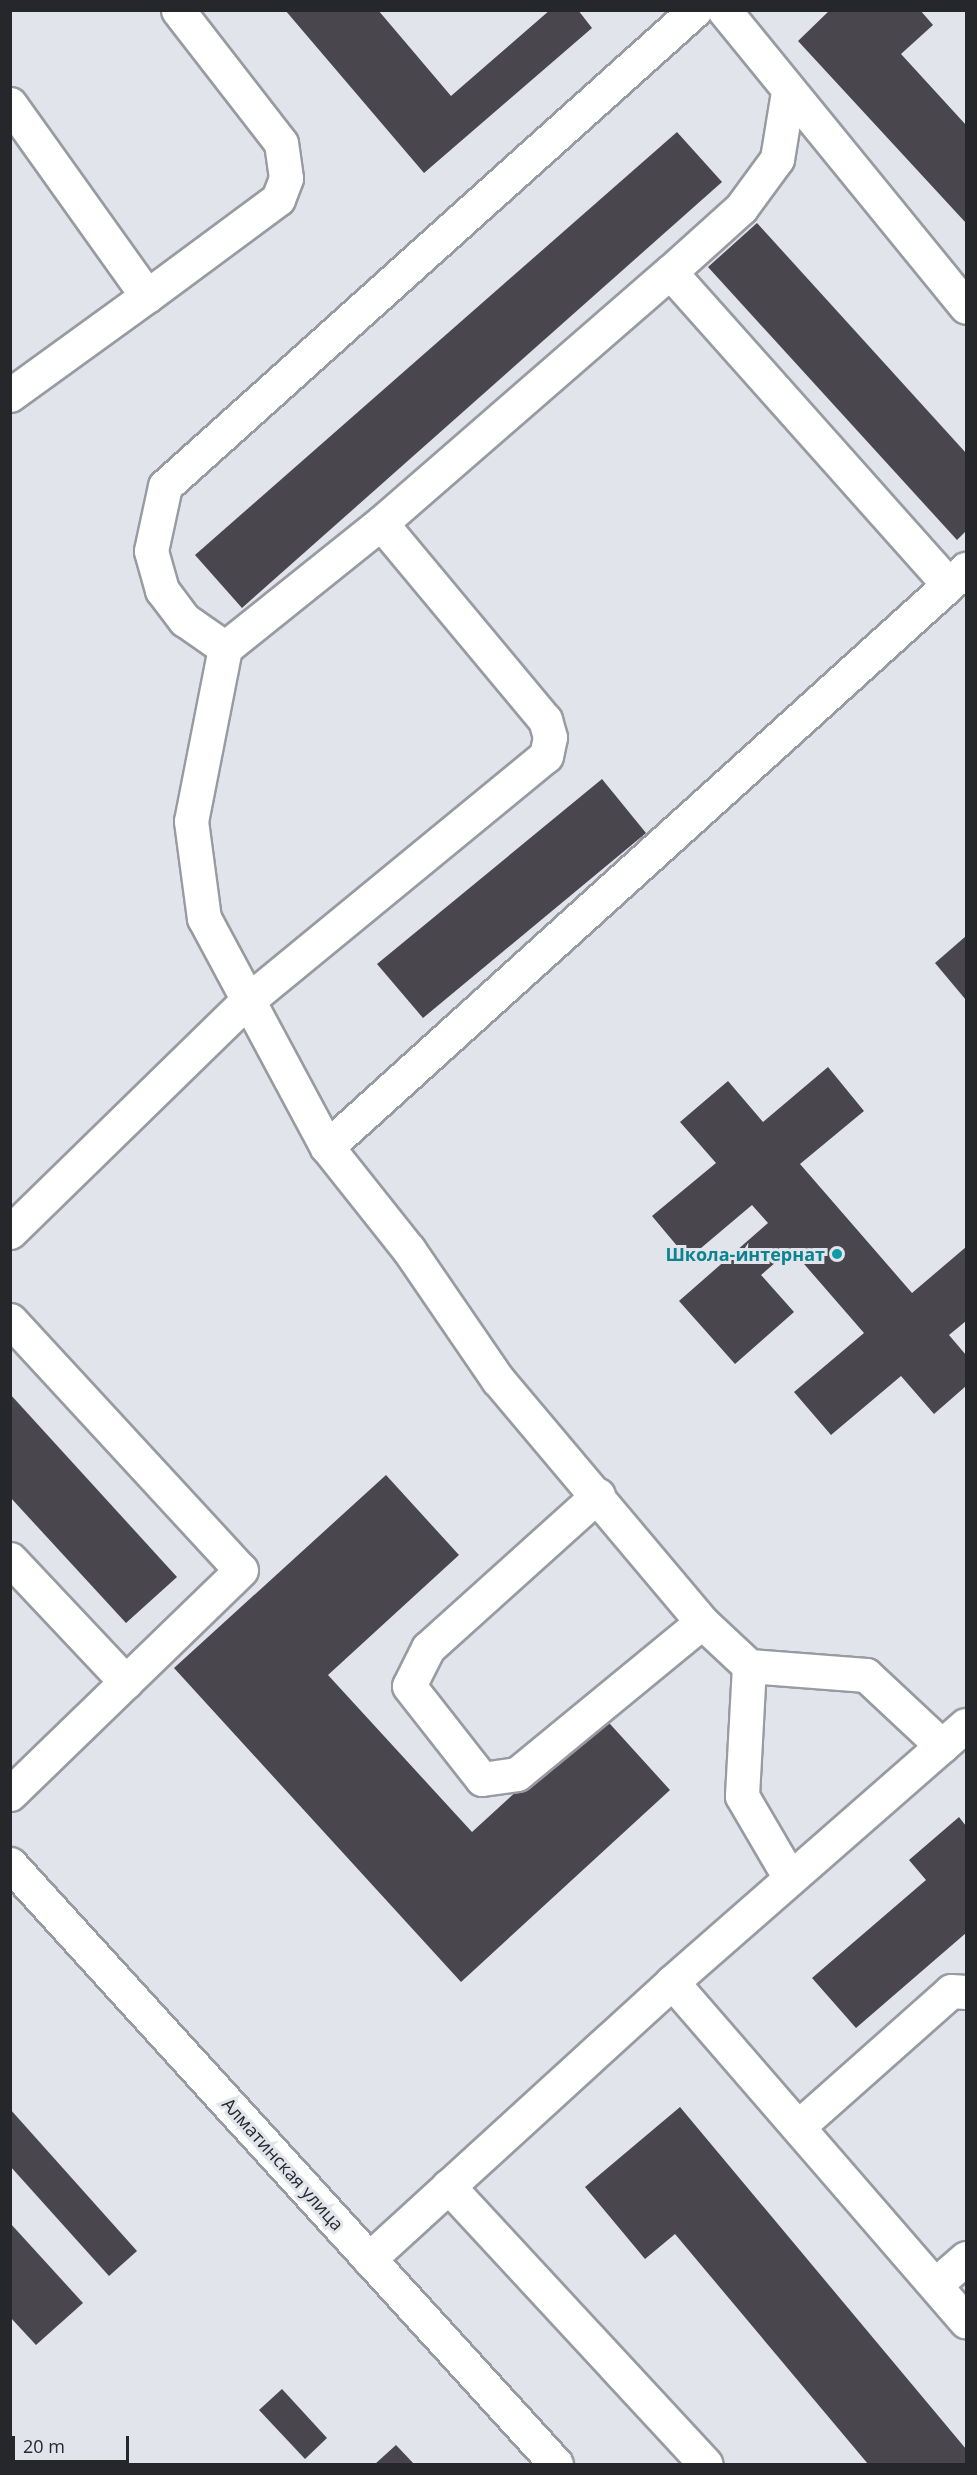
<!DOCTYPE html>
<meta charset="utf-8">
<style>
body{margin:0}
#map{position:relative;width:977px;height:2475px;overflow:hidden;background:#e1e4eb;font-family:"Open Sans",sans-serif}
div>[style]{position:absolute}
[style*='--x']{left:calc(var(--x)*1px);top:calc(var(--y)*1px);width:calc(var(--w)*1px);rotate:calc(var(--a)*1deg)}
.building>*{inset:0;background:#49474d}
.roads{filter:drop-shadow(2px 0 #989ba1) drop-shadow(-2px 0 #989ba1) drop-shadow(0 2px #989ba1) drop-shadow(0 -2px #989ba1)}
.minor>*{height:33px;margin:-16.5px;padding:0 16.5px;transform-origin:16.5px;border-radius:16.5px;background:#fff}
.dots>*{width:16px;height:16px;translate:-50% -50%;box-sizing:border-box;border:3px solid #e1e4eb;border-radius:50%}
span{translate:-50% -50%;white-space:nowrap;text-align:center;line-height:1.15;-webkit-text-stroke:6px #e1e4eb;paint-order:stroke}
.culture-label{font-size:18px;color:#0d838f;font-weight:700}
.right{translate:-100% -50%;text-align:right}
.street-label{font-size:18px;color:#26272a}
.frame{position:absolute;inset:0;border:12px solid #26272a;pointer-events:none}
.scale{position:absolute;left:12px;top:2436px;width:117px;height:27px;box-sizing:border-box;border:3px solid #26272a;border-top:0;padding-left:8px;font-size:18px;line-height:21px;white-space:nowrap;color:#26272a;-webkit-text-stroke:4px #e1e4eb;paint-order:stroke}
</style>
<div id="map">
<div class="building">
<div style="clip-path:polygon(285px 10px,378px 10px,451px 96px,550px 10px,578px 10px,592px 28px,424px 173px)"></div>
<div style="clip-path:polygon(830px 10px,920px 10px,933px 25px,901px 54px,966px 125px,966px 223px,798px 41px)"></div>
<div style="clip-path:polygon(677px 132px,722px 182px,242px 608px,195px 555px)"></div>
<div style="clip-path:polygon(757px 223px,966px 453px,966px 531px,957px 540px,708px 267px)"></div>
<div style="clip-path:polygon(602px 779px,646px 833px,423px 1018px,377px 964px)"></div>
<div style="clip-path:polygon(966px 936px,966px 1000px,935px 963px)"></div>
<div style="clip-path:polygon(828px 1067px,864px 1111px,800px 1164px,912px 1293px,966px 1247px,966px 1321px,949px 1335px,966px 1355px,966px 1386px,934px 1414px,901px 1376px,831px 1435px,794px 1392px,864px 1333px,791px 1249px,761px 1275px,794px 1312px,735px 1364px,679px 1301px,768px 1223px,752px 1205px,688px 1259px,652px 1216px,716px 1163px,680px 1122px,728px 1081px,763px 1122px)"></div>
<div style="clip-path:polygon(10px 1394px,177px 1577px,126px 1623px,10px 1497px)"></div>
<div style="clip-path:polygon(386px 1475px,459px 1555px,328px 1675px,472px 1832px,601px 1714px,670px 1790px,461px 1982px,174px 1668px)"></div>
<div style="clip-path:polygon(959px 1817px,966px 1826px,966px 1933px,856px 2028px,812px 1978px,926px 1880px,909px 1860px)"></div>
<div style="clip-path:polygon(680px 2107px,966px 2449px,966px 2464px,868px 2464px,675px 2234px,645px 2259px,585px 2187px)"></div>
<div style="clip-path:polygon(10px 2109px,137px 2251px,109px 2276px,10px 2166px)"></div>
<div style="clip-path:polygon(10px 2223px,83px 2303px,36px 2345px,10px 2317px)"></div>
<div style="clip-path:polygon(282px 2389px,327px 2438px,305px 2459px,259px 2410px)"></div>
<div style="clip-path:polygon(396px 2445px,414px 2464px,375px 2464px)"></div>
</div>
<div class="roads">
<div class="minor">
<div style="--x:695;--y:10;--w:712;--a:138.07"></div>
<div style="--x:165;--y:486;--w:66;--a:102.2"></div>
<div style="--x:151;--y:551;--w:41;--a:74.2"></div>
<div style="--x:162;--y:590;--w:38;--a:53"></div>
<div style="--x:185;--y:620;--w:49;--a:35"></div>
<div style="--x:225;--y:648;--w:200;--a:-38.7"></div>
<div style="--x:381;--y:523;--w:383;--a:-41"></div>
<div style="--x:670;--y:272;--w:418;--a:48.3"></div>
<div style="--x:724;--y:10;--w:383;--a:50.8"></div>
<div style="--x:10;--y:104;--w:236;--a:54.5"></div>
<div style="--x:147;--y:296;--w:163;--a:-36.5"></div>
<div style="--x:278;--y:199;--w:22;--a:-69"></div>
<div style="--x:286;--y:178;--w:35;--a:-98"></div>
<div style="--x:281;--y:143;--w:168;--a:-127.8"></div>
<div style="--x:670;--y:272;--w:96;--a:-42"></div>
<div style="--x:741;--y:208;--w:61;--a:-53.7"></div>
<div style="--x:777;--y:159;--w:68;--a:-80.7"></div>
<div style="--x:10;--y:395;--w:169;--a:-35.9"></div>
<div style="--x:225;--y:648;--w:176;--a:101.1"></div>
<div style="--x:191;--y:821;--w:98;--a:82.4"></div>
<div style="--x:204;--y:918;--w:260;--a:61.8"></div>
<div style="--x:10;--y:1232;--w:330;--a:-44.3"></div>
<div style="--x:246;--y:1002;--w:388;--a:-39.4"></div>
<div style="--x:546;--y:756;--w:19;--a:-78"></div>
<div style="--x:550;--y:737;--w:18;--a:-106"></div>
<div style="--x:545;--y:720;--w:256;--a:-129.8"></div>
<div style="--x:10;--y:1320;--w:340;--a:47.3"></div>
<div style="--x:241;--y:1570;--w:322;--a:135.9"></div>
<div style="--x:598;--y:1495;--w:229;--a:138"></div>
<div style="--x:428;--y:1648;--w:42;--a:116.6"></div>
<div style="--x:409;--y:1686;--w:118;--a:51.9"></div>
<div style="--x:482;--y:1779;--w:35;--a:-8"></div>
<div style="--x:517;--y:1774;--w:239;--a:-39.4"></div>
<div style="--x:10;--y:1559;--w:169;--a:46.7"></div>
<div style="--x:749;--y:1666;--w:130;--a:93.1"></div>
<div style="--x:742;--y:1796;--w:95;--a:59.7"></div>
<div style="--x:942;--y:1746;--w:104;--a:-136.9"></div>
<div style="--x:866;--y:1675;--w:117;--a:-175.6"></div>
<div style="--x:749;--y:1666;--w:64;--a:-136.9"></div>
<div style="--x:702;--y:1622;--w:317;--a:-130.1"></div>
<div style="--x:498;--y:1380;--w:158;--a:-124.4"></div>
<div style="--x:409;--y:1250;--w:132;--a:-128.5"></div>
<div style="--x:327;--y:1147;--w:862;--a:-42.13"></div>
<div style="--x:10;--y:1864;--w:811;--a:47.7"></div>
<div style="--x:672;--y:1982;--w:449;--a:49.1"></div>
<div style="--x:799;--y:2126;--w:203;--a:-41.6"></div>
<div style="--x:951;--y:1991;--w:15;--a:4"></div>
<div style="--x:448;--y:2186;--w:379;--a:47.2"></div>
<div style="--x:369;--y:2259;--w:411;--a:-42.4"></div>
<div style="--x:672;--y:1982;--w:390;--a:-41.2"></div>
<div style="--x:935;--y:2285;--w:41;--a:-41.1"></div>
</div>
</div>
<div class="dots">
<div style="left:837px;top:1254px;background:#0f9aa8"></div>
</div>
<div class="culture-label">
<span class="right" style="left:825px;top:1254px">Школа-интернат</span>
</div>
<div class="street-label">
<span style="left:283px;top:2164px;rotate:48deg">Алматинская улица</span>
</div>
<div class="frame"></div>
<div class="scale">20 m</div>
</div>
